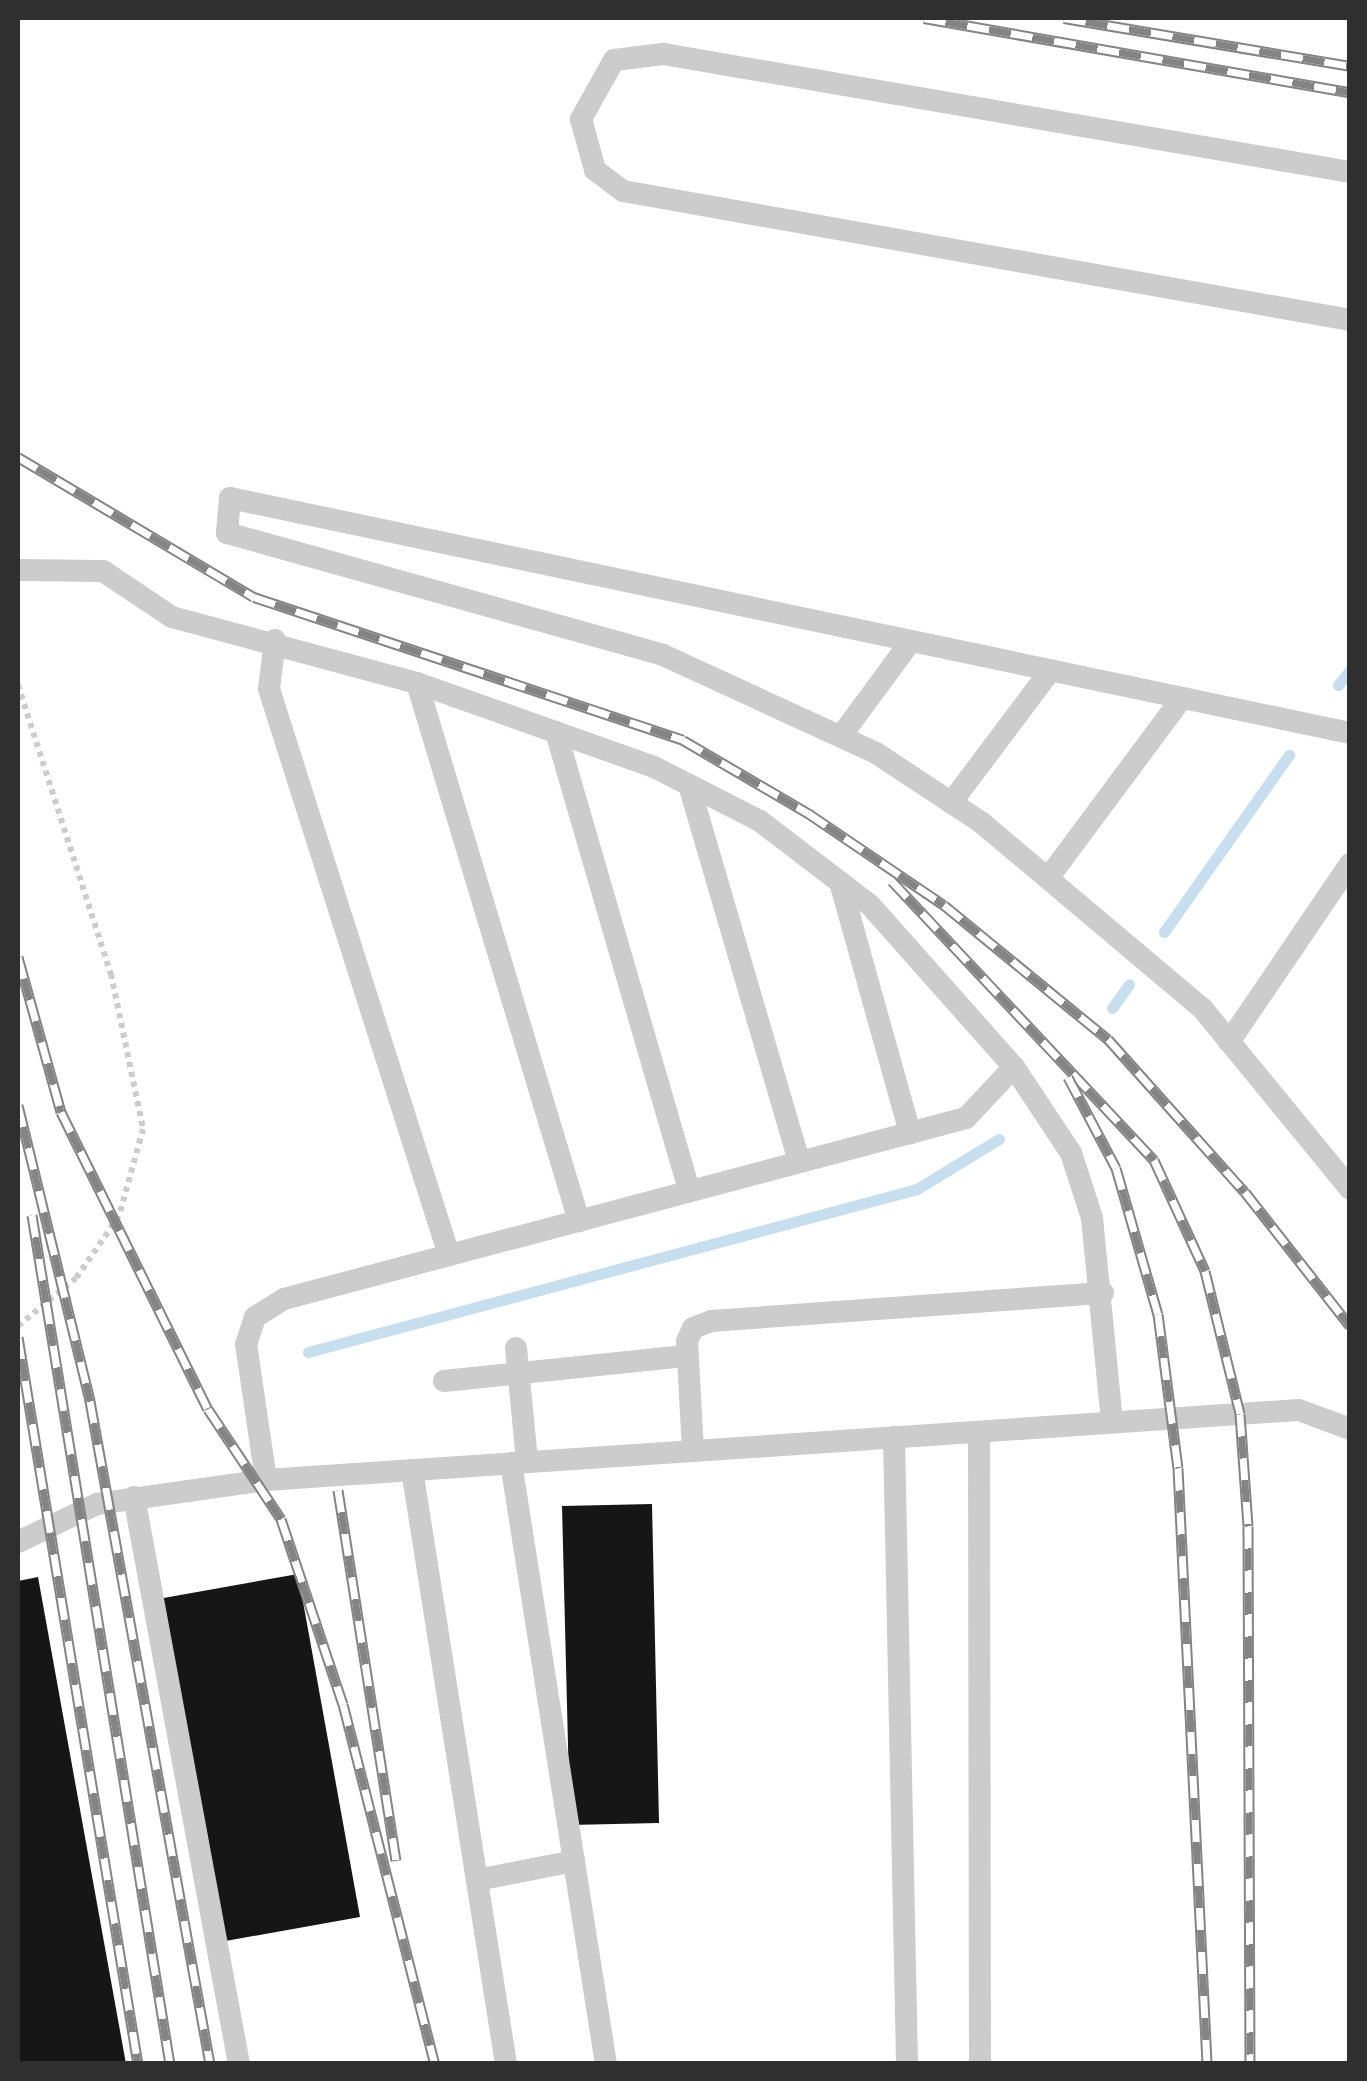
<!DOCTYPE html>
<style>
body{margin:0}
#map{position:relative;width:1367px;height:2081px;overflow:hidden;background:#fff;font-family:"PT Sans Narrow",sans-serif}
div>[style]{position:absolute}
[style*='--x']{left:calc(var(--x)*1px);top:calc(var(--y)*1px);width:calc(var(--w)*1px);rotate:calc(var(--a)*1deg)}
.stream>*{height:11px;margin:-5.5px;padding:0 5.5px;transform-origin:5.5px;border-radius:5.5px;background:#c7deef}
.building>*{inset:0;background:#161616}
.path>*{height:6px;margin-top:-3px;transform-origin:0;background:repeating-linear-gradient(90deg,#ccc 0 5px,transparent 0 10px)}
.lane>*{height:22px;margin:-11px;padding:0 11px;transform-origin:11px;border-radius:11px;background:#ccc}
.rail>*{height:11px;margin-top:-5.5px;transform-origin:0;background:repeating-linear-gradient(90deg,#fff 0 22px,#848484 0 44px);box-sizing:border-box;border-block:2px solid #848484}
span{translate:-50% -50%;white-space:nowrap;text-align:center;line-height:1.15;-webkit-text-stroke:10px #fff;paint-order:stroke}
.frame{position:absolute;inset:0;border:20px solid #2f2f2f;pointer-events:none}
</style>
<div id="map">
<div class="stream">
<div style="--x:1338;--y:685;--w:19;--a:-51"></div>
<div style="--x:1164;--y:932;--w:217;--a:-54.8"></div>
<div style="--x:1112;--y:1008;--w:29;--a:-54"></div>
<div style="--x:308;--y:1352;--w:630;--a:-14.98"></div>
<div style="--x:917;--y:1189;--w:96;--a:-31.4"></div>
</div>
<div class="building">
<div style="clip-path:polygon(652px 1504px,659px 1823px,570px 1825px,562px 1506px)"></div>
<div style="clip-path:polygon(298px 1574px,360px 1917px,220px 1942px,158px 1599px)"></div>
<div style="clip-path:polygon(38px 1577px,126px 2064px,18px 2064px,18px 1581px)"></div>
</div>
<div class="path">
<div style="--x:18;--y:685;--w:304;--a:72.2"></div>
<div style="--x:111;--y:974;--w:158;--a:78.3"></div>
<div style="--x:143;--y:1129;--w:90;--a:105.4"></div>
<div style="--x:119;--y:1216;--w:75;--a:124.7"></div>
<div style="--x:76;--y:1278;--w:75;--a:140.4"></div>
</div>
<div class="lane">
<div style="--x:1350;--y:172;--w:697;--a:-170.25"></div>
<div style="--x:663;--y:54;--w:49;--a:173"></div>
<div style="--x:614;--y:60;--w:68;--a:119.2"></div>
<div style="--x:581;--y:119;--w:53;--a:74.6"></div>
<div style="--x:595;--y:170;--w:35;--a:37"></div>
<div style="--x:623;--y:191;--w:738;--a:10.06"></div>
<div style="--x:18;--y:570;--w:85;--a:0.7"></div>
<div style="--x:103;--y:571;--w:83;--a:33.7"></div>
<div style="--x:172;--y:617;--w:254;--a:15.1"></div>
<div style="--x:417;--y:683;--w:251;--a:19.5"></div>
<div style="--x:654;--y:767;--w:119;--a:27"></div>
<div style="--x:760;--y:821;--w:138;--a:37.4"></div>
<div style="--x:870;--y:905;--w:217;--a:48.4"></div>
<div style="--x:1014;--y:1067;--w:103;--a:56.5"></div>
<div style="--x:1071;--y:1153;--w:68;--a:72.1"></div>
<div style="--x:1092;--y:1218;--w:205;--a:84.4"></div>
<div style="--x:275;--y:640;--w:49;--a:97"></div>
<div style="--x:269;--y:689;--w:594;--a:72.36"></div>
<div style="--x:417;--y:683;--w:562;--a:73.24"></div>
<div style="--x:556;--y:732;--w:478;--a:73.8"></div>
<div style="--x:1350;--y:733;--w:1144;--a:-168.15"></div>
<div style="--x:230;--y:498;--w:35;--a:95"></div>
<div style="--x:227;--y:533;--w:453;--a:15.6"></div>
<div style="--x:663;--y:655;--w:234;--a:24.7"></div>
<div style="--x:876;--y:753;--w:127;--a:33.4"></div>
<div style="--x:982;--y:823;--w:287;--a:40.1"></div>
<div style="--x:1202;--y:1008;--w:234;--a:50.7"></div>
<div style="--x:841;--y:736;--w:118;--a:-53.6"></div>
<div style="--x:689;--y:785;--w:393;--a:73.7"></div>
<div style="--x:951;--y:803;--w:166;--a:-53.1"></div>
<div style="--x:1049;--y:877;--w:223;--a:-53.4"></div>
<div style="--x:840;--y:882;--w:261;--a:74.4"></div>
<div style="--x:1229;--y:1042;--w:215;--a:-55.8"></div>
<div style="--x:1014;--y:1067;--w:70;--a:133.3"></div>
<div style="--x:966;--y:1118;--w:706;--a:165.14"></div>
<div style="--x:284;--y:1299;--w:34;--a:148"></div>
<div style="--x:255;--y:1317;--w:28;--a:108"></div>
<div style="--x:246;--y:1344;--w:137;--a:81.6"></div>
<div style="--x:266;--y:1480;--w:1035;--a:-3.88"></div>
<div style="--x:1299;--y:1410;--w:54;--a:20.4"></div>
<div style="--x:516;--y:1348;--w:114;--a:84.4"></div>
<div style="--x:444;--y:1381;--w:245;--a:-5.9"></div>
<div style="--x:979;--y:1432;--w:632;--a:89.91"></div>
<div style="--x:894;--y:1437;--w:627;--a:88.81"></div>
<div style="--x:693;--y:1451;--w:110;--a:-93.1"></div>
<div style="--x:687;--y:1341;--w:14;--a:-65"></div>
<div style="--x:693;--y:1328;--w:19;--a:-21"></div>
<div style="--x:711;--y:1321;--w:393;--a:-4.1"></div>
<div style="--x:511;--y:1463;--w:608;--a:81.02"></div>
<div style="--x:412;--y:1470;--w:601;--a:81.01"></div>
<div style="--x:134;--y:1497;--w:577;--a:79.51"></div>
<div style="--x:18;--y:1542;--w:88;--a:-25.7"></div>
<div style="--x:97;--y:1504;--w:171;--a:-8.1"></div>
<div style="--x:477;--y:1880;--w:99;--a:-11.1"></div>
</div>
<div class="rail">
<div style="--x:924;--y:18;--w:432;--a:9.9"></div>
<div style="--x:1064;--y:18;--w:290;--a:9.5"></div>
<div style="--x:18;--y:457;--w:274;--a:30.7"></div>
<div style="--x:254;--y:597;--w:452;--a:18.4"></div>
<div style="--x:683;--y:740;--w:145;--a:30.3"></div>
<div style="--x:808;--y:813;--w:164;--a:34.1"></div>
<div style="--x:944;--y:905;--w:212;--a:39.3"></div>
<div style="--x:1108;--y:1039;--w:205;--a:48.2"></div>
<div style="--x:1245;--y:1192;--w:170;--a:51.9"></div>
<div style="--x:892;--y:881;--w:383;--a:46.8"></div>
<div style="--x:1154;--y:1160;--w:122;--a:65.3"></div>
<div style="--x:1205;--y:1271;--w:147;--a:76.2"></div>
<div style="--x:1240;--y:1414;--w:112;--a:85.9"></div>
<div style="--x:1248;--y:1526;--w:538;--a:89.79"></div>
<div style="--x:18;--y:957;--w:161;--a:74.5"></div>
<div style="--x:61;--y:1112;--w:331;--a:63.7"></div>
<div style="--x:208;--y:1409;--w:132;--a:56.4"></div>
<div style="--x:281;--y:1519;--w:195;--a:71.5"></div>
<div style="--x:343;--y:1704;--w:372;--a:75.7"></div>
<div style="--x:1068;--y:1077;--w:103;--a:62.2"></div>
<div style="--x:1116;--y:1168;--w:152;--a:74"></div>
<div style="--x:1158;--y:1314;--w:155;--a:82.6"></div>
<div style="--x:1178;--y:1468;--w:597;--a:87.21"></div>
<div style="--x:18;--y:1105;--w:305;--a:76.3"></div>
<div style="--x:90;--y:1401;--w:674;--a:79.74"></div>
<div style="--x:32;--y:1215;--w:860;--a:80.77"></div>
<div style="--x:18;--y:1337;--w:737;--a:80.63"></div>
<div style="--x:338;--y:1490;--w:375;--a:81.1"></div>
</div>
<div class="frame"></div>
</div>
